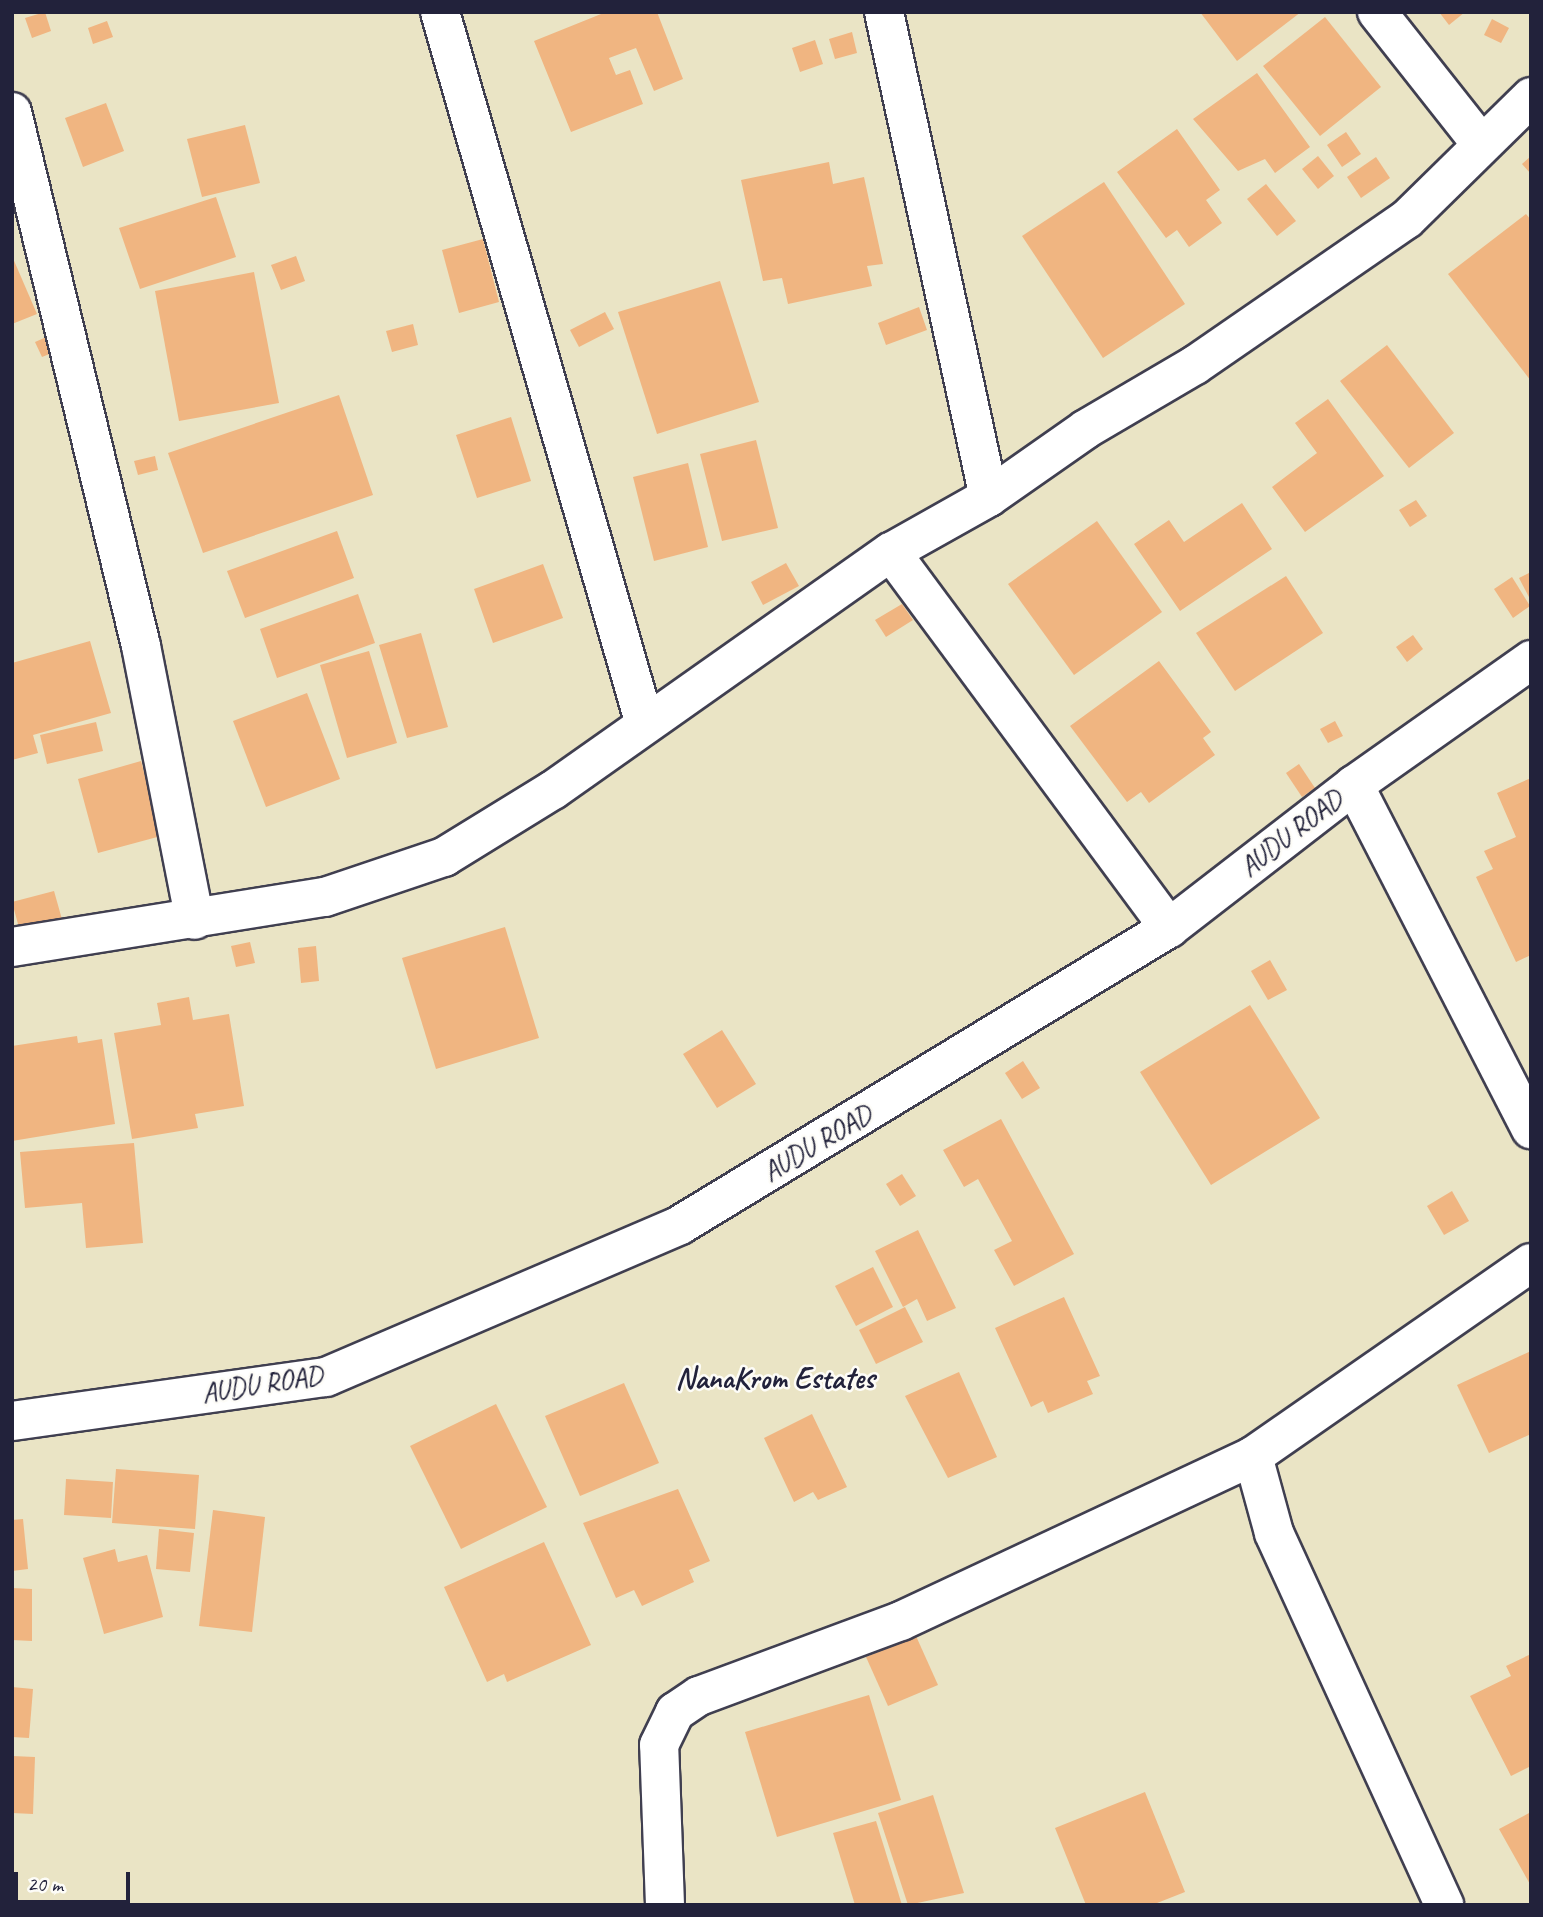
<!DOCTYPE html>
<style>
body{margin:0}
#map{position:relative;width:1543px;height:1917px;overflow:hidden;background:#eae4c5;font-family:Caveat,sans-serif}
div>[style]{position:absolute}
[style*='--x']{left:calc(var(--x)*1px);top:calc(var(--y)*1px);width:calc(var(--w)*1px);rotate:calc(var(--a)*1deg)}
.building>*{inset:0;background:#f0b581}
.roads{filter:drop-shadow(2px 0 #403f50) drop-shadow(-2px 0 #403f50) drop-shadow(0 2px #403f50) drop-shadow(0 -2px #403f50)}
.minor>*{height:38px;margin:-19px;padding:0 19px;transform-origin:19px;border-radius:19px;background:#fff}
span{translate:-50% -50%;white-space:nowrap;text-align:center;line-height:1.15;-webkit-text-stroke:5px #fdfcf7;paint-order:stroke}
.street-label{font-size:28px;color:#22223b}
.neighbourhood-label{font-size:30px;color:#22223b;font-weight:700}
.frame{position:absolute;inset:0;border:14px solid #22223b;pointer-events:none}
.scale{position:absolute;left:14px;top:1872px;width:116px;height:32px;box-sizing:border-box;border:4px solid #22223b;border-top:0;padding-left:9px;font-size:21px;line-height:24px;white-space:nowrap;color:#22223b;-webkit-text-stroke:5px #fdfcf7;paint-order:stroke}
</style>
<div id="map">
<div class="building">
<div style="clip-path:polygon(45px 12px,51px 31px,32px 38px,25px 18px)"></div>
<div style="clip-path:polygon(606px 12px,657px 12px,683px 79px,654px 91px,636px 48px,609px 58px,616px 75px,630px 70px,643px 104px,571px 132px,534px 41px)"></div>
<div style="clip-path:polygon(1200px 12px,1301px 12px,1237px 61px)"></div>
<div style="clip-path:polygon(1439px 12px,1465px 12px,1449px 25px)"></div>
<div style="clip-path:polygon(1325px 17px,1381px 87px,1320px 136px,1263px 66px)"></div>
<div style="clip-path:polygon(1492px 19px,1509px 28px,1501px 43px,1484px 35px)"></div>
<div style="clip-path:polygon(107px 21px,113px 37px,93px 44px,88px 28px)"></div>
<div style="clip-path:polygon(852px 32px,857px 53px,835px 59px,829px 39px)"></div>
<div style="clip-path:polygon(815px 40px,823px 64px,800px 72px,792px 48px)"></div>
<div style="clip-path:polygon(1257px 73px,1310px 147px,1275px 173px,1265px 159px,1238px 171px,1193px 119px)"></div>
<div style="clip-path:polygon(106px 103px,124px 151px,83px 167px,65px 118px)"></div>
<div style="clip-path:polygon(245px 125px,260px 183px,202px 197px,187px 139px)"></div>
<div style="clip-path:polygon(1177px 129px,1220px 190px,1206px 200px,1222px 223px,1189px 247px,1177px 230px,1166px 238px,1117px 172px)"></div>
<div style="clip-path:polygon(1346px 132px,1361px 154px,1342px 167px,1327px 145px)"></div>
<div style="clip-path:polygon(1318px 156px,1334px 176px,1318px 189px,1302px 169px)"></div>
<div style="clip-path:polygon(1531px 156px,1531px 174px,1522px 164px)"></div>
<div style="clip-path:polygon(1376px 157px,1390px 178px,1361px 198px,1347px 177px)"></div>
<div style="clip-path:polygon(829px 162px,833px 184px,864px 177px,883px 264px,867px 266px,872px 286px,788px 304px,782px 278px,763px 281px,741px 180px)"></div>
<div style="clip-path:polygon(1104px 182px,1185px 304px,1103px 358px,1022px 236px)"></div>
<div style="clip-path:polygon(1266px 184px,1296px 221px,1277px 236px,1247px 199px)"></div>
<div style="clip-path:polygon(216px 197px,236px 257px,140px 289px,119px 228px)"></div>
<div style="clip-path:polygon(1526px 214px,1531px 220px,1531px 381px,1448px 274px)"></div>
<div style="clip-path:polygon(483px 239px,499px 302px,459px 313px,442px 250px)"></div>
<div style="clip-path:polygon(12px 256px,37px 314px,12px 324px)"></div>
<div style="clip-path:polygon(296px 256px,305px 281px,281px 290px,271px 265px)"></div>
<div style="clip-path:polygon(254px 272px,279px 403px,179px 421px,155px 291px)"></div>
<div style="clip-path:polygon(720px 281px,759px 402px,657px 434px,618px 312px)"></div>
<div style="clip-path:polygon(919px 307px,927px 330px,886px 345px,878px 323px)"></div>
<div style="clip-path:polygon(605px 312px,614px 329px,579px 347px,570px 330px)"></div>
<div style="clip-path:polygon(413px 324px,418px 345px,392px 352px,386px 331px)"></div>
<div style="clip-path:polygon(51px 335px,57px 351px,42px 357px,35px 342px)"></div>
<div style="clip-path:polygon(1387px 345px,1454px 433px,1409px 468px,1340px 381px)"></div>
<div style="clip-path:polygon(339px 395px,373px 495px,203px 553px,168px 453px)"></div>
<div style="clip-path:polygon(1328px 399px,1384px 476px,1305px 532px,1272px 487px,1317px 453px,1295px 423px)"></div>
<div style="clip-path:polygon(511px 417px,531px 481px,477px 498px,456px 435px)"></div>
<div style="clip-path:polygon(756px 440px,778px 528px,722px 541px,700px 454px)"></div>
<div style="clip-path:polygon(155px 456px,158px 470px,138px 475px,134px 461px)"></div>
<div style="clip-path:polygon(688px 463px,708px 547px,654px 561px,633px 477px)"></div>
<div style="clip-path:polygon(1416px 500px,1427px 516px,1410px 527px,1399px 510px)"></div>
<div style="clip-path:polygon(1242px 503px,1272px 549px,1180px 611px,1134px 544px,1169px 520px,1184px 542px)"></div>
<div style="clip-path:polygon(1097px 521px,1162px 612px,1074px 675px,1008px 584px)"></div>
<div style="clip-path:polygon(337px 531px,354px 578px,245px 618px,227px 571px)"></div>
<div style="clip-path:polygon(786px 563px,799px 586px,763px 605px,751px 582px)"></div>
<div style="clip-path:polygon(543px 564px,563px 618px,493px 643px,474px 589px)"></div>
<div style="clip-path:polygon(1531px 572px,1531px 601px,1519px 578px)"></div>
<div style="clip-path:polygon(1286px 576px,1323px 633px,1235px 691px,1196px 633px)"></div>
<div style="clip-path:polygon(1512px 577px,1530px 606px,1513px 618px,1494px 589px)"></div>
<div style="clip-path:polygon(358px 594px,375px 643px,277px 678px,260px 629px)"></div>
<div style="clip-path:polygon(902px 604px,913px 620px,886px 637px,875px 620px)"></div>
<div style="clip-path:polygon(421px 633px,448px 727px,407px 738px,379px 645px)"></div>
<div style="clip-path:polygon(1413px 635px,1423px 649px,1407px 662px,1396px 647px)"></div>
<div style="clip-path:polygon(90px 641px,111px 713px,33px 735px,38px 753px,12px 760px,12px 663px)"></div>
<div style="clip-path:polygon(369px 651px,397px 743px,347px 758px,320px 665px)"></div>
<div style="clip-path:polygon(1159px 661px,1211px 732px,1203px 738px,1215px 755px,1149px 803px,1141px 792px,1127px 802px,1070px 726px)"></div>
<div style="clip-path:polygon(307px 693px,340px 779px,266px 807px,233px 721px)"></div>
<div style="clip-path:polygon(1335px 721px,1343px 736px,1328px 743px,1320px 729px)"></div>
<div style="clip-path:polygon(96px 722px,103px 751px,47px 764px,40px 735px)"></div>
<div style="clip-path:polygon(141px 761px,161px 836px,98px 853px,78px 779px)"></div>
<div style="clip-path:polygon(1299px 764px,1315px 788px,1302px 797px,1286px 773px)"></div>
<div style="clip-path:polygon(1531px 778px,1531px 955px,1516px 962px,1476px 877px,1493px 869px,1484px 851px,1516px 837px,1497px 793px)"></div>
<div style="clip-path:polygon(54px 891px,63px 923px,21px 935px,12px 902px)"></div>
<div style="clip-path:polygon(505px 927px,539px 1038px,436px 1069px,402px 958px)"></div>
<div style="clip-path:polygon(250px 942px,255px 963px,236px 967px,231px 946px)"></div>
<div style="clip-path:polygon(316px 946px,319px 981px,301px 983px,298px 948px)"></div>
<div style="clip-path:polygon(1270px 960px,1287px 990px,1268px 1000px,1251px 971px)"></div>
<div style="clip-path:polygon(189px 997px,193px 1020px,229px 1014px,244px 1106px,195px 1114px,198px 1128px,132px 1139px,114px 1033px,161px 1025px,157px 1003px)"></div>
<div style="clip-path:polygon(1250px 1005px,1320px 1118px,1211px 1185px,1140px 1072px)"></div>
<div style="clip-path:polygon(722px 1030px,756px 1084px,717px 1108px,683px 1054px)"></div>
<div style="clip-path:polygon(77px 1036px,78px 1043px,102px 1039px,115px 1124px,12px 1141px,12px 1046px)"></div>
<div style="clip-path:polygon(1023px 1061px,1040px 1088px,1022px 1099px,1005px 1073px)"></div>
<div style="clip-path:polygon(1001px 1119px,1074px 1254px,1014px 1286px,994px 1250px,1012px 1241px,978px 1179px,964px 1187px,943px 1150px)"></div>
<div style="clip-path:polygon(134px 1143px,143px 1243px,86px 1248px,82px 1203px,25px 1208px,20px 1152px)"></div>
<div style="clip-path:polygon(902px 1174px,916px 1196px,900px 1206px,886px 1184px)"></div>
<div style="clip-path:polygon(1452px 1191px,1469px 1221px,1444px 1235px,1427px 1206px)"></div>
<div style="clip-path:polygon(918px 1230px,956px 1308px,927px 1321px,917px 1299px,903px 1307px,875px 1251px)"></div>
<div style="clip-path:polygon(873px 1267px,893px 1307px,856px 1326px,835px 1286px)"></div>
<div style="clip-path:polygon(1064px 1297px,1100px 1376px,1087px 1381px,1093px 1394px,1048px 1413px,1043px 1401px,1031px 1407px,995px 1328px)"></div>
<div style="clip-path:polygon(905px 1307px,923px 1342px,876px 1364px,859px 1330px)"></div>
<div style="clip-path:polygon(1531px 1351px,1531px 1434px,1489px 1453px,1457px 1385px)"></div>
<div style="clip-path:polygon(959px 1372px,997px 1457px,948px 1478px,905px 1396px)"></div>
<div style="clip-path:polygon(624px 1383px,659px 1463px,580px 1496px,545px 1416px)"></div>
<div style="clip-path:polygon(496px 1404px,547px 1507px,461px 1549px,410px 1446px)"></div>
<div style="clip-path:polygon(812px 1414px,847px 1487px,818px 1500px,813px 1492px,794px 1502px,764px 1438px)"></div>
<div style="clip-path:polygon(116px 1469px,199px 1475px,195px 1529px,112px 1523px)"></div>
<div style="clip-path:polygon(66px 1479px,113px 1482px,111px 1518px,64px 1515px)"></div>
<div style="clip-path:polygon(678px 1489px,710px 1561px,689px 1570px,694px 1582px,642px 1606px,634px 1590px,616px 1598px,583px 1523px)"></div>
<div style="clip-path:polygon(213px 1510px,265px 1517px,252px 1632px,199px 1626px)"></div>
<div style="clip-path:polygon(23px 1519px,28px 1569px,12px 1571px,12px 1520px)"></div>
<div style="clip-path:polygon(159px 1529px,194px 1533px,190px 1572px,156px 1569px)"></div>
<div style="clip-path:polygon(544px 1542px,591px 1645px,507px 1682px,504px 1674px,487px 1682px,444px 1587px)"></div>
<div style="clip-path:polygon(115px 1549px,118px 1562px,147px 1555px,163px 1617px,104px 1634px,83px 1558px)"></div>
<div style="clip-path:polygon(12px 1588px,32px 1589px,32px 1641px,12px 1640px)"></div>
<div style="clip-path:polygon(916px 1636px,938px 1685px,888px 1706px,866px 1657px)"></div>
<div style="clip-path:polygon(1531px 1654px,1531px 1766px,1511px 1776px,1470px 1696px,1511px 1676px,1506px 1666px)"></div>
<div style="clip-path:polygon(12px 1687px,33px 1689px,29px 1738px,12px 1737px)"></div>
<div style="clip-path:polygon(869px 1695px,901px 1800px,777px 1837px,745px 1732px)"></div>
<div style="clip-path:polygon(12px 1756px,35px 1757px,33px 1814px,12px 1813px)"></div>
<div style="clip-path:polygon(1145px 1792px,1185px 1892px,1152px 1905px,1086px 1905px,1055px 1828px)"></div>
<div style="clip-path:polygon(933px 1795px,964px 1893px,908px 1905px,878px 1813px)"></div>
<div style="clip-path:polygon(1531px 1812px,1531px 1886px,1499px 1829px)"></div>
<div style="clip-path:polygon(876px 1821px,902px 1905px,855px 1905px,833px 1833px)"></div>
</div>
<div class="roads">
<div class="minor">
<div style="--x:440;--y:12;--w:738;--a:73.95"></div>
<div style="--x:884;--y:12;--w:496;--a:77.8"></div>
<div style="--x:1377;--y:12;--w:164;--a:51.7"></div>
<div style="--x:12;--y:112;--w:549;--a:76.42"></div>
<div style="--x:141;--y:646;--w:279;--a:78.9"></div>
<div style="--x:891;--y:552;--w:468;--a:53.5"></div>
<div style="--x:1354;--y:785;--w:387;--a:62.8"></div>
<div style="--x:12;--y:947;--w:317;--a:-9.1"></div>
<div style="--x:325;--y:897;--w:126;--a:-18.6"></div>
<div style="--x:444;--y:857;--w:128;--a:-31.6"></div>
<div style="--x:553;--y:790;--w:413;--a:-35.2"></div>
<div style="--x:891;--y:552;--w:112;--a:-29.3"></div>
<div style="--x:989;--y:497;--w:118;--a:-35"></div>
<div style="--x:1086;--y:429;--w:126;--a:-30.4"></div>
<div style="--x:1195;--y:365;--w:257;--a:-34.6"></div>
<div style="--x:1407;--y:219;--w:174;--a:-44.5"></div>
<div style="--x:12;--y:1421;--w:317;--a:-8"></div>
<div style="--x:326;--y:1377;--w:385;--a:-23.2"></div>
<div style="--x:680;--y:1225;--w:572;--a:-31.27"></div>
<div style="--x:1169;--y:928;--w:234;--a:-37.7"></div>
<div style="--x:1354;--y:785;--w:217;--a:-35.2"></div>
<div style="--x:1253;--y:1456;--w:80;--a:74.7"></div>
<div style="--x:1274;--y:1533;--w:409;--a:65.4"></div>
<div style="--x:665;--y:1905;--w:160;--a:-92.1"></div>
<div style="--x:659;--y:1745;--w:37;--a:-64"></div>
<div style="--x:675;--y:1712;--w:29;--a:-34"></div>
<div style="--x:699;--y:1696;--w:215;--a:-20.4"></div>
<div style="--x:901;--y:1621;--w:389;--a:-25.1"></div>
<div style="--x:1253;--y:1456;--w:338;--a:-34.8"></div>
</div>
</div>
<div class="street-label">
<span style="left:1291px;top:833px;rotate:-38deg">AUDU ROAD</span>
<span style="left:817px;top:1143px;rotate:-31deg">AUDU ROAD</span>
<span style="left:262px;top:1384px;rotate:-9deg">AUDU ROAD</span>
</div>
<div class="neighbourhood-label">
<span style="left:775px;top:1378px">NanaKrom Estates</span>
</div>
<div class="frame"></div>
<div class="scale">20 m</div>
</div>
